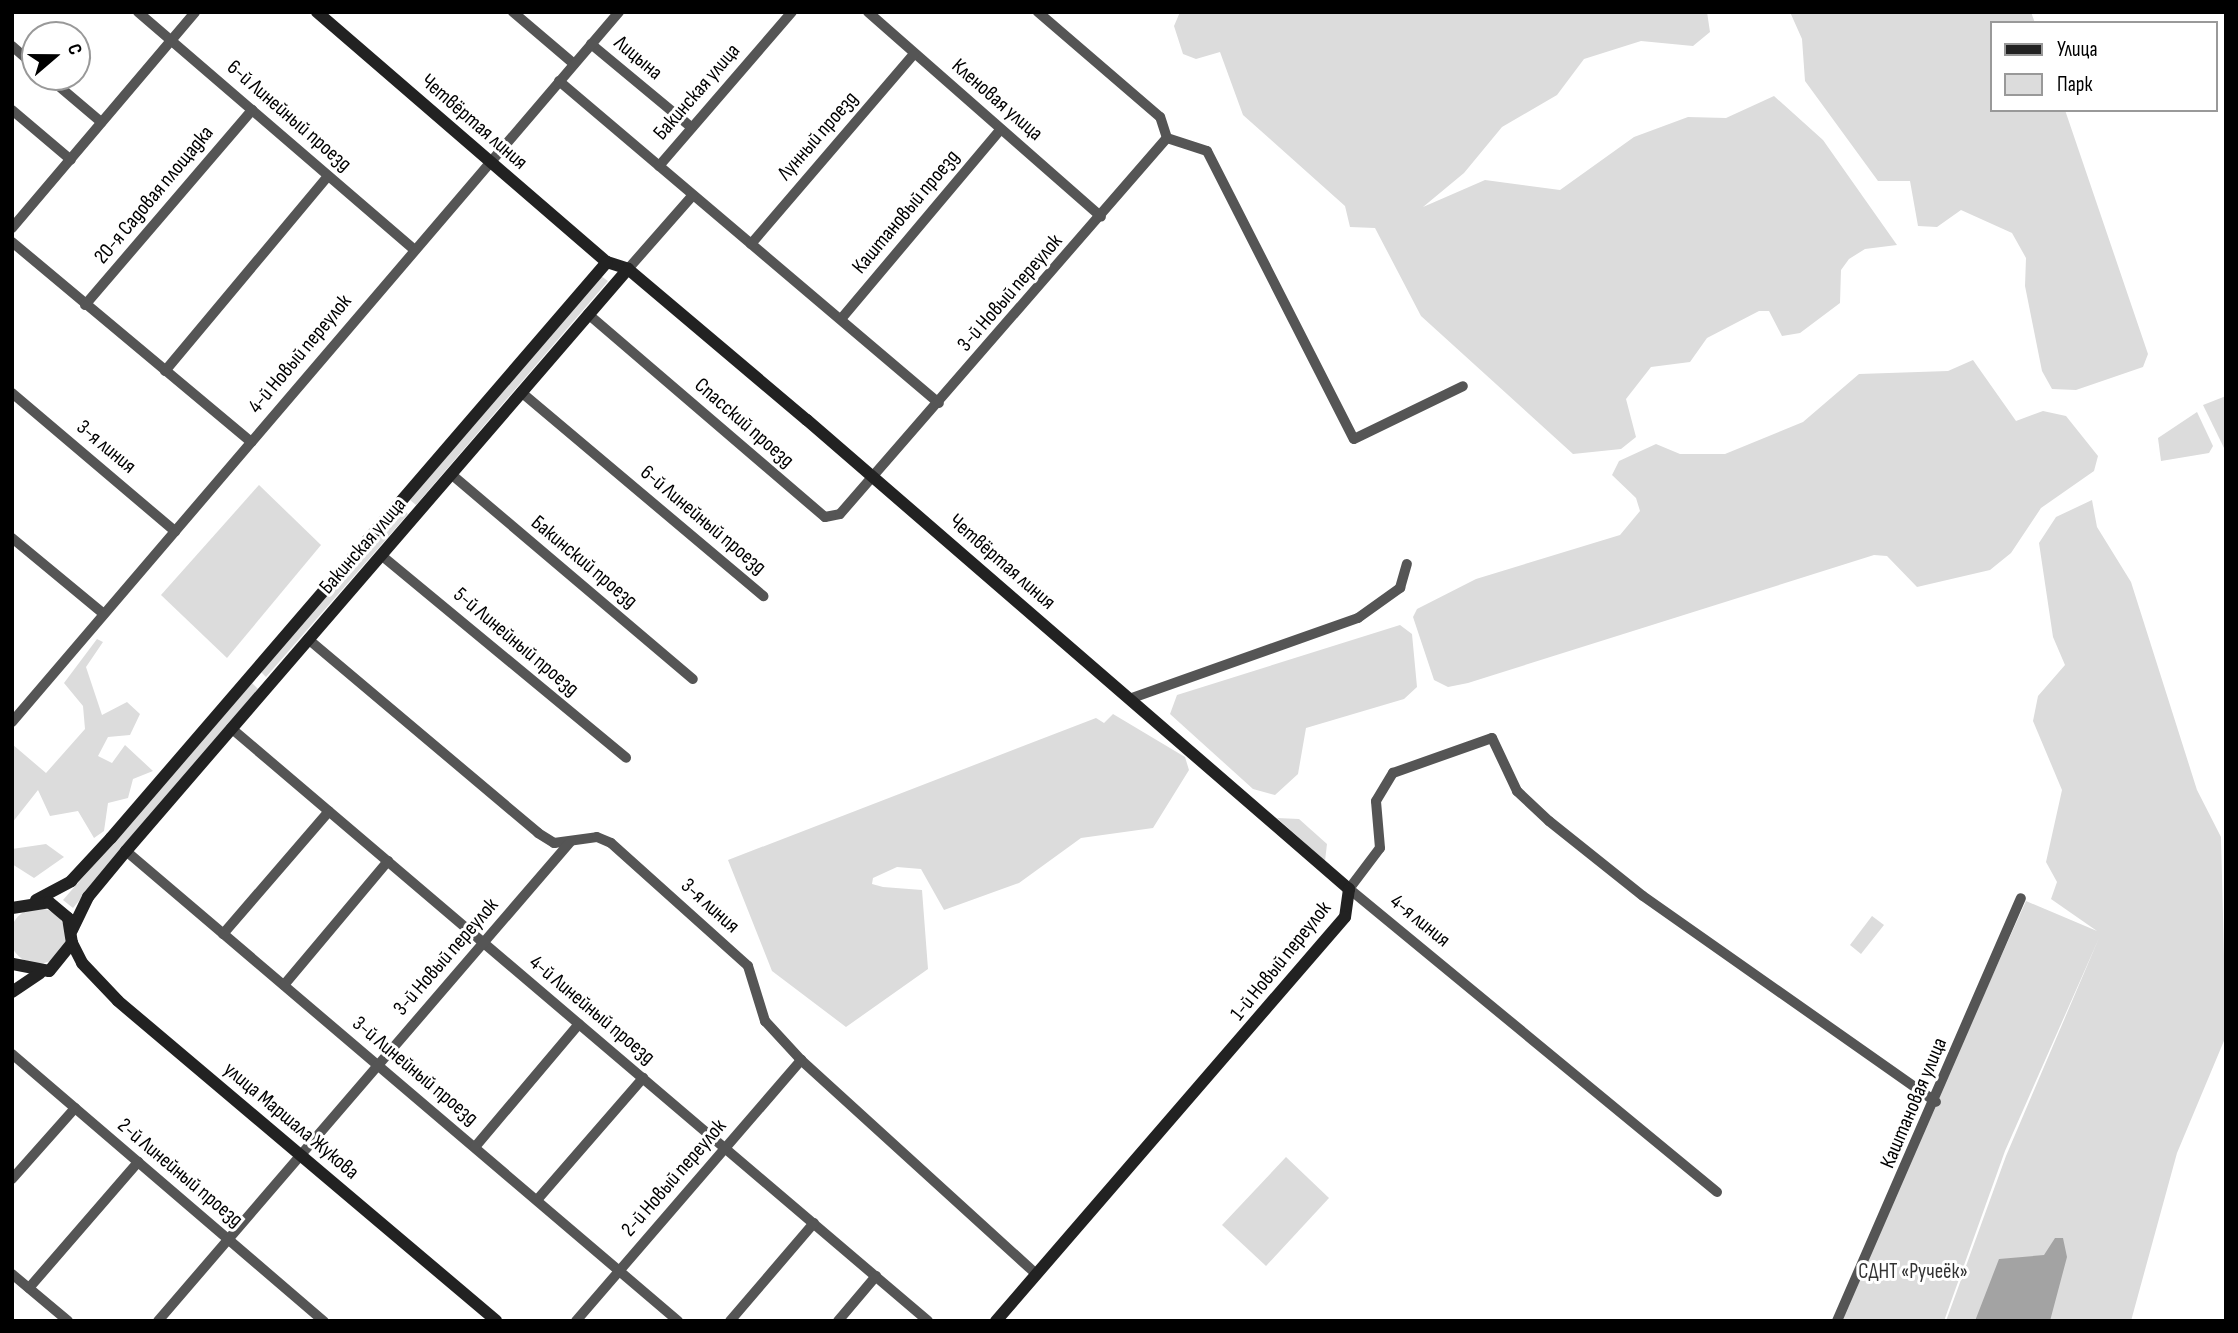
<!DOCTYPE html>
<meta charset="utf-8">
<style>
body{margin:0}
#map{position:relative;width:2238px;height:1333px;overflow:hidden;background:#fff;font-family:"Sofia Sans Condensed",sans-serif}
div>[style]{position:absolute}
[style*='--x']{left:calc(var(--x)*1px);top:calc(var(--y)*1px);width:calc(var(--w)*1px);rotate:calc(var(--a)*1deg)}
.green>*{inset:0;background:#dcdcdc}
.round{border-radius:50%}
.water>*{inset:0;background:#a3a3a3}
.street>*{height:10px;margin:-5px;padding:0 5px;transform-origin:5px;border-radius:5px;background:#555}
.secondary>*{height:12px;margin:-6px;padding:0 6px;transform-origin:6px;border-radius:6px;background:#222}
span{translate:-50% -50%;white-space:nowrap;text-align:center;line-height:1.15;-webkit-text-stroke:6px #fff;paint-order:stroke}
.street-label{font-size:21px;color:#000}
.park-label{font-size:21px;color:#333}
.frame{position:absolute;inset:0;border:14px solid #000;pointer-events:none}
.legend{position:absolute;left:1990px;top:21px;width:228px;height:91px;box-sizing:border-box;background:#fff;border:2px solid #999;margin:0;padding:9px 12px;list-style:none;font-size:21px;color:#000}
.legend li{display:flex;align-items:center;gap:14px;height:35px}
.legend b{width:35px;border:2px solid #999}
.north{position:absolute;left:21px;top:21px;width:70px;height:70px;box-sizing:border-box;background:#fff;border:2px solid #999;border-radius:50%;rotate:70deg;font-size:19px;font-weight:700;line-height:28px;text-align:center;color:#000}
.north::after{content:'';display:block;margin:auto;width:24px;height:32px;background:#000;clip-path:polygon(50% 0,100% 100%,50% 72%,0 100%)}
</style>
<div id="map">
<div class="green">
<div style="clip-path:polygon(1180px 12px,1707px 12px,1710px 32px,1693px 46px,1641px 41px,1584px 59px,1557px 95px,1502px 127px,1464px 173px,1423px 207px,1485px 180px,1560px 190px,1634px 137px,1688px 117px,1726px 118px,1774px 96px,1823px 140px,1897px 245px,1865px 249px,1849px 259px,1841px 270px,1840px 303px,1800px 333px,1782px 336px,1769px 311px,1759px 311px,1707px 338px,1690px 362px,1651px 367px,1626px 399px,1636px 437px,1621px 449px,1573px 454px,1421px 316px,1375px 228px,1350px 227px,1345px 206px,1243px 115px,1220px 52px,1196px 59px,1183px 54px,1174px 26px)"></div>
<div style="clip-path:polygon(1790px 12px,2031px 12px,2035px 23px,1991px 23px,1991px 110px,2065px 110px,2148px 354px,2143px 367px,2076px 390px,2052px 389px,2042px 371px,2025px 286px,2026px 258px,2012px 233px,1961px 210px,1937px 227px,1918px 226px,1910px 181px,1878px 181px,1805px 81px,1802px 39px)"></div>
<div style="clip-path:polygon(601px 276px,608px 281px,416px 505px,410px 500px)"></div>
<div style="clip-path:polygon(1973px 360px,2016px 421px,2043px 411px,2066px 416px,2098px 456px,2094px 471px,2041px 508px,2011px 553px,1990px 570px,1917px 587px,1887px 556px,1874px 555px,1468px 683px,1448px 687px,1434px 680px,1413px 617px,1417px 609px,1476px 579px,1620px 535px,1640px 511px,1636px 498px,1612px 475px,1619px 461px,1656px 444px,1680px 454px,1725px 454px,1803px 422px,1859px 374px,1948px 371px)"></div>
<div style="clip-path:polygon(2226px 396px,2226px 447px,2224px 448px,2203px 405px)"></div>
<div style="clip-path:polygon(2197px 412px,2213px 446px,2209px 453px,2161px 461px,2158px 438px)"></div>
<div style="clip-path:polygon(259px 485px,321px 545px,227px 658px,161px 595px)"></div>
<div style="clip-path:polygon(2092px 500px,2097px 527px,2131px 582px,2197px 790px,2221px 837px,2226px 1036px,2177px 1153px,2131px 1321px,1946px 1321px,2006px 1156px,2099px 938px,2005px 1151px,1944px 1321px,1837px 1321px,2026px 901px,2097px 931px,2051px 899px,2057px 882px,2046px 862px,2062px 790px,2033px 721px,2038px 696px,2065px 665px,2053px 637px,2039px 543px,2056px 517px)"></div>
<div style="clip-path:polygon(402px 509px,408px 514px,266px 677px,261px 672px)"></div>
<div style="clip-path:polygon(1400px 625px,1412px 634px,1417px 687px,1404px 699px,1306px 728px,1298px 774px,1275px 795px,1253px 789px,1170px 714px,1177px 695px)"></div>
<div style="clip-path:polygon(97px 639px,103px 642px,86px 667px,102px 715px,127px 702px,140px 714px,130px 735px,108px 737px,98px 756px,112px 763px,125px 745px,153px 771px,133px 779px,128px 798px,108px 803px,104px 831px,94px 838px,78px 811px,50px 816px,38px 790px,12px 823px,12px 744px,46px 773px,85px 729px,83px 706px,64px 683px)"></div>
<div style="clip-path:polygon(252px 683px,258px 689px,73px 908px,63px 900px)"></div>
<div style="clip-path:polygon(1113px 714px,1185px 757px,1189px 770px,1153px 828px,1081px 838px,1019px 883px,944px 910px,921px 869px,897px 867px,873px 878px,872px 884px,883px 887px,922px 890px,928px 969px,846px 1027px,772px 971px,728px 860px,1096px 718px,1104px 723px)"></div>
<div style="clip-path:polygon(1277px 818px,1299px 819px,1327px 844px,1325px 861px)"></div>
<div style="clip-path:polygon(46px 844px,64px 857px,34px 878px,12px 864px,12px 849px)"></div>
<div class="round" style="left:10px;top:908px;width:56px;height:56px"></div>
<div style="clip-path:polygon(1872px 916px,1884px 925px,1861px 954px,1850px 945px)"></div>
<div style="clip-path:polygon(1286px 1157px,1329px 1198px,1266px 1266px,1222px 1225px)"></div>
</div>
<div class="water">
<div style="clip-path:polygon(2055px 1238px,2063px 1238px,2067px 1257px,2050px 1321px,1975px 1321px,1999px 1259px,2044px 1255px)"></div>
</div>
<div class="street">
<div style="--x:138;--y:12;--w:364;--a:40.7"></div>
<div style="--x:513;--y:12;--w:80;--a:40.4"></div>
<div style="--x:868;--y:12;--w:310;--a:41.3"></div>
<div style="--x:591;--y:44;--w:131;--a:39.7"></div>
<div style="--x:12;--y:46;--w:30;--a:41"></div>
<div style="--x:48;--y:77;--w:70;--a:40.3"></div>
<div style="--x:559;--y:81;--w:498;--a:40.3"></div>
<div style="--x:12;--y:110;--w:77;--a:40.3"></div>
<div style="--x:1167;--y:138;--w:42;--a:18"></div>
<div style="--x:1207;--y:151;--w:323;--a:63"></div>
<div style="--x:1354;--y:439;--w:121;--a:-25.9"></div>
<div style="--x:659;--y:166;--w:203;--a:-49.2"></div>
<div style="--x:12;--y:228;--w:283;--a:-49.7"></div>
<div style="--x:12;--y:242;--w:312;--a:39.9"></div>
<div style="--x:751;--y:244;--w:250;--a:-49.4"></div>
<div style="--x:628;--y:269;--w:98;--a:-48.7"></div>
<div style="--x:85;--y:305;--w:257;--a:-49.4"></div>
<div style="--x:588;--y:314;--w:312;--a:40.6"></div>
<div style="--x:825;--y:517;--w:15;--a:-11"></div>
<div style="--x:840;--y:514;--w:498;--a:-49"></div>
<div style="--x:1167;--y:138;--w:22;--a:-108"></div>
<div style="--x:1160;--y:117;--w:161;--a:-139.3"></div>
<div style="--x:841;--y:319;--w:248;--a:-49.9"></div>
<div style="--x:165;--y:371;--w:254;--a:-50.1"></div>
<div style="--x:521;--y:392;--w:317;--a:40.1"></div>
<div style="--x:12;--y:393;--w:214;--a:40.3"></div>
<div style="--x:451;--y:474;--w:317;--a:40.3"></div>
<div style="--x:12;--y:538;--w:119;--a:39.6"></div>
<div style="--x:381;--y:555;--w:318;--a:39.6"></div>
<div style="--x:308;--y:639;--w:301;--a:40.1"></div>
<div style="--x:538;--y:833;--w:19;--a:32"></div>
<div style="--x:554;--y:843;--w:43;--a:-7.9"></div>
<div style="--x:597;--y:837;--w:15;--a:23"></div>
<div style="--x:611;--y:843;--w:184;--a:41.9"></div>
<div style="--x:748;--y:966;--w:58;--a:72.8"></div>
<div style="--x:765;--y:1021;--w:53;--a:47.3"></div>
<div style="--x:801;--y:1060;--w:316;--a:42.3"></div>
<div style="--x:1132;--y:698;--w:240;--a:-19.5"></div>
<div style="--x:1358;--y:618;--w:52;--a:-35.5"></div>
<div style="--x:1400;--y:588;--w:25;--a:-74"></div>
<div style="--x:12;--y:722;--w:934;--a:-49.47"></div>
<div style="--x:231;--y:728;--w:915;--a:40.39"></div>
<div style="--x:126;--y:851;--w:725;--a:40.41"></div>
<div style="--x:223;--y:934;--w:162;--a:-49.2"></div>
<div style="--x:284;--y:985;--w:162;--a:-50"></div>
<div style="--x:12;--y:1054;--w:411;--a:40.6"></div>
<div style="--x:475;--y:1147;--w:161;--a:-49.8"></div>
<div style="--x:12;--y:1179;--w:95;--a:-48.4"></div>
<div style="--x:1717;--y:1192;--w:477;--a:-140.5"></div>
<div style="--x:1349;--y:889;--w:51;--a:-52.9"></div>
<div style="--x:1380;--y:848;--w:47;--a:-94.9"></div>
<div style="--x:1376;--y:801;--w:33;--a:-59"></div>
<div style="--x:1393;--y:773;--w:105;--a:-19.5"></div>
<div style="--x:1492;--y:738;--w:59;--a:64.7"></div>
<div style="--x:1517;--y:791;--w:44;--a:43.2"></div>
<div style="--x:1549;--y:821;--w:120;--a:38.6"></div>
<div style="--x:1643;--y:896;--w:358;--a:35.1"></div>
<div style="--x:537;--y:1200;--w:162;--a:-49"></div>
<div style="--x:12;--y:1274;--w:73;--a:40"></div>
<div style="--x:29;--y:1288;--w:167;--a:-49.1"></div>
<div style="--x:158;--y:1321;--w:633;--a:-49.29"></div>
<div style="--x:576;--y:1321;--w:345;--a:-49.2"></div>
<div style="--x:730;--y:1321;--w:129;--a:-49.4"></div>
<div style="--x:838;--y:1321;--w:59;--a:-49.8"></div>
<div style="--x:1837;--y:1321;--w:461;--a:-66.5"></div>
</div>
<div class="secondary">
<div style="--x:317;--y:12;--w:383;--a:40.8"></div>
<div style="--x:607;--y:262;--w:22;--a:18"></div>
<div style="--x:628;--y:269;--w:234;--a:40.2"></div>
<div style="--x:807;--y:420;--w:717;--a:40.87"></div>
<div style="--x:1349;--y:889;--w:28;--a:98"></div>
<div style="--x:1345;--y:917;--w:534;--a:130.82"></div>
<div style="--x:36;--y:900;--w:40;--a:-28"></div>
<div style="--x:71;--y:881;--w:59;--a:-47.1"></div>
<div style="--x:111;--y:838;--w:760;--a:-49.27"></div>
<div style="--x:12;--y:908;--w:37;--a:-9"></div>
<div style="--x:49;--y:902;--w:25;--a:40"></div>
<div style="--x:68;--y:918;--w:25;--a:81"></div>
<div style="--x:72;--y:943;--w:36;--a:129"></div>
<div style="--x:49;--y:971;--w:38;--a:-169"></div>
<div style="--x:72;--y:930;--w:37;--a:-64"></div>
<div style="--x:88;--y:897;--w:60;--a:-50.4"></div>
<div style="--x:126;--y:851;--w:769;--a:-49.22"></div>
<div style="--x:72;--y:943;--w:22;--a:63"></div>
<div style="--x:82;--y:963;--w:52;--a:46.5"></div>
<div style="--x:118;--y:1001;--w:495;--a:40.2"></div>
<div style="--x:12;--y:992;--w:34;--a:-34"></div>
</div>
<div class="street-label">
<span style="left:638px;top:58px;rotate:40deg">Лицына</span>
<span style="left:697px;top:92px;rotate:-49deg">Бакинская улица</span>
<span style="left:997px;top:100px;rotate:41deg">Кленовая улица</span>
<span style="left:289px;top:116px;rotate:41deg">6-й Линейный проезд</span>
<span style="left:474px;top:122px;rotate:41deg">Четвёртая линия</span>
<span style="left:818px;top:136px;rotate:-49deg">Лунный проезд</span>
<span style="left:154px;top:195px;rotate:-50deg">20-я Садовая площадка</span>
<span style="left:906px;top:212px;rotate:-50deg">Каштановый проезд</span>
<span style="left:1010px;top:293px;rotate:-49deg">3-й Новый переулок</span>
<span style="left:300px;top:354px;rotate:-50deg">4-й Новый переулок</span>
<span style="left:744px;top:423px;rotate:41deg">Спасский проезд</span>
<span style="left:106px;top:447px;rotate:40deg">3-я линия</span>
<span style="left:703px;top:520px;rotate:40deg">6-й Линейный проезд</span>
<span style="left:363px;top:546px;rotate:-49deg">Бакинская улица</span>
<span style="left:584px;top:562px;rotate:40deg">Бакинский проезд</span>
<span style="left:1002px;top:562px;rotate:41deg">Четвёртая линия</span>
<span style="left:516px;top:642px;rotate:40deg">5-й Линейный проезд</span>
<span style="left:710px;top:906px;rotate:42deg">3-я линия</span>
<span style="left:1420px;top:921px;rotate:39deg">4-я линия</span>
<span style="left:446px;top:957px;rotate:-49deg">3-й Новый переулок</span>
<span style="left:1281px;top:961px;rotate:-51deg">1-й Новый переулок</span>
<span style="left:592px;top:1010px;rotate:40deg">4-й Линейный проезд</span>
<span style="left:415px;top:1071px;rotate:40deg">3-й Линейный проезд</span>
<span style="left:1914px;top:1103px;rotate:-67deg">Каштановая улица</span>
<span style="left:291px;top:1121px;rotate:40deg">улица Маршала Жукова</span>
<span style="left:180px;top:1173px;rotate:40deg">2-й Линейный проезд</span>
<span style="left:674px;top:1178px;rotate:-49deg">2-й Новый переулок</span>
</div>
<div class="park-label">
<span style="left:1913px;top:1272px">СДНТ «Ручеёк»</span>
</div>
<div class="frame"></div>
<ul class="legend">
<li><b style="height:9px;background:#222"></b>Улица</li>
<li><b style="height:19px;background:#dcdcdc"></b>Парк</li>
</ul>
<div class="north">С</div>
</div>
